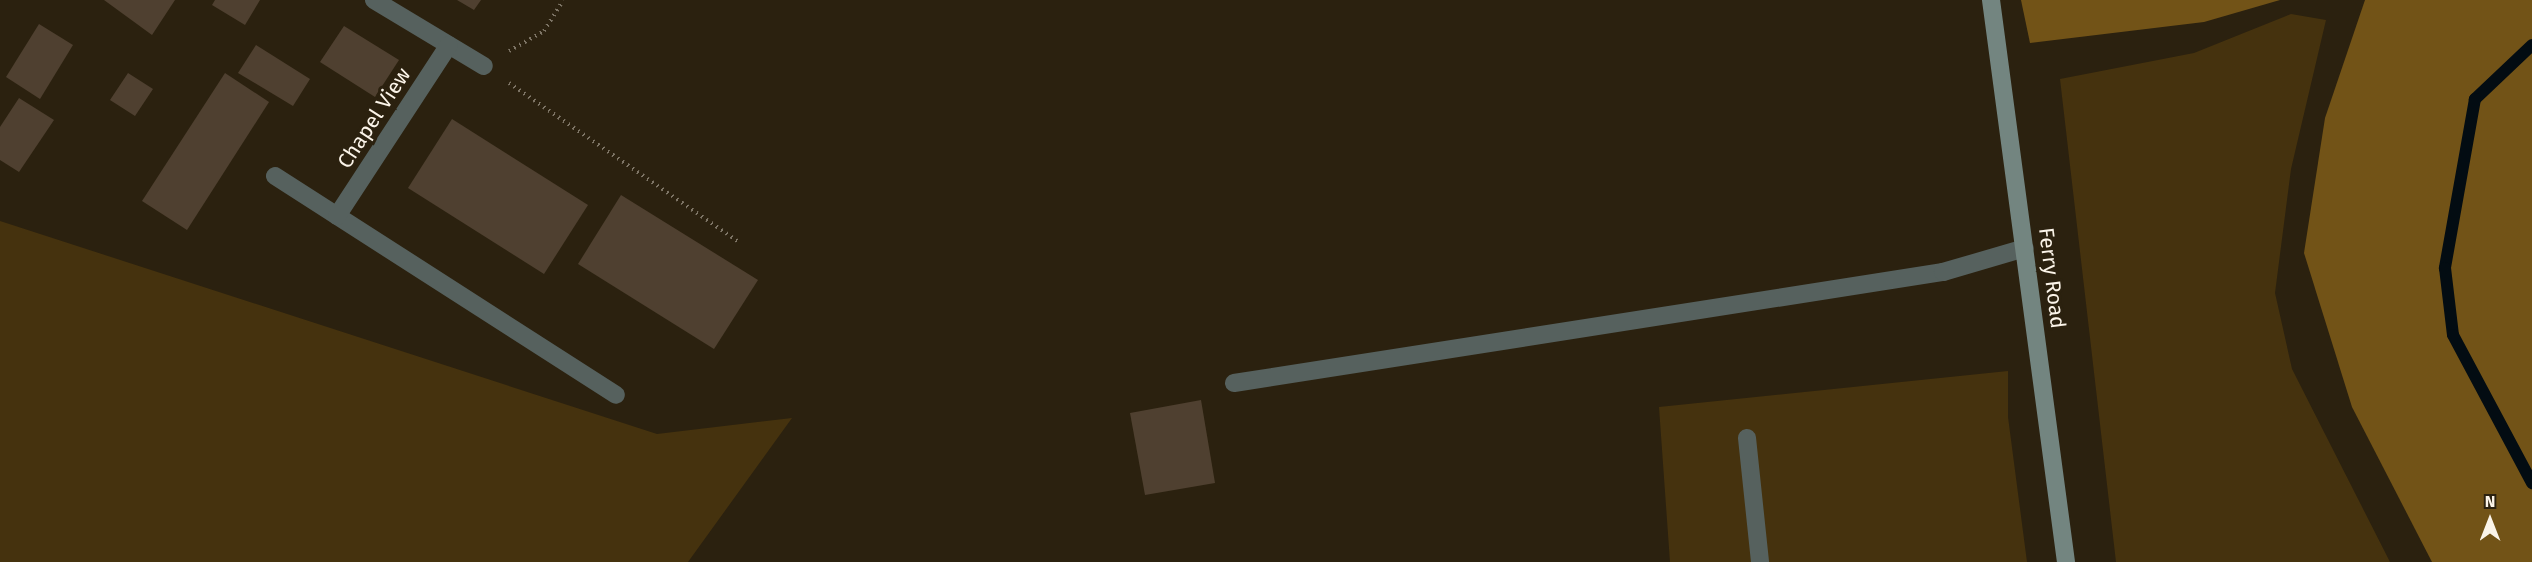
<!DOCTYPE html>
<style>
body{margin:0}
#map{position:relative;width:2532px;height:562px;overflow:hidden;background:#2b210f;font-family:"Fira Sans",sans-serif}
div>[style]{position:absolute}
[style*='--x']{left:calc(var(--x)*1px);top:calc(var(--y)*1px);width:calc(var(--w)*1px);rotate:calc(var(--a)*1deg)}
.green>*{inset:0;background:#45320e}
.forest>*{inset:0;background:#725317}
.stream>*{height:12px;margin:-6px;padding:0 6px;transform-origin:6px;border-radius:6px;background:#030c12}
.building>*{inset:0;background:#4f4030}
.path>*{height:4px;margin-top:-2px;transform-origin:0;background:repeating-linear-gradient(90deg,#7e7566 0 1.5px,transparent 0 6px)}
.lane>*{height:18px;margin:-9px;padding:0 9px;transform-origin:9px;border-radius:9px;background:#56615e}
.street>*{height:18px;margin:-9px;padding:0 9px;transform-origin:9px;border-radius:9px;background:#56615e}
.secondary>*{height:18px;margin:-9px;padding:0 9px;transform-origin:9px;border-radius:9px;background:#738580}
span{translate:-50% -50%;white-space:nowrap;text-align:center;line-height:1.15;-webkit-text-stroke:6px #2b210f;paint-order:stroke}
.street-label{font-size:21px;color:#fbf4e9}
.north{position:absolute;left:2460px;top:490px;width:60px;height:60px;-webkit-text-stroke:4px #2b210f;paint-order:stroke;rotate:0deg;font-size:16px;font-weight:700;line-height:24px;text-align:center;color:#fbf4e9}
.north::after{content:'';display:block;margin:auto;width:21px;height:27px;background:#fbf4e9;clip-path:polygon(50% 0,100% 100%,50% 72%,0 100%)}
</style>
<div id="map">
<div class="green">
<div style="clip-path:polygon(2291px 14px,2326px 20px,2291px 169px,2275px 293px,2292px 369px,2390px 562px,2116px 562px,2060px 79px,2194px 53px)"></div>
<div style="clip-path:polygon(0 221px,657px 434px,792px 418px,688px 562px,0 562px)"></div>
<div style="clip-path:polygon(2008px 371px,2008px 417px,2027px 562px,1670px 562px,1659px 407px)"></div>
</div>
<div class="forest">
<div style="clip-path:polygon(2021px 0,2280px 0,2204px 22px,2030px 43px)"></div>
<div style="clip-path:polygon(2365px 0,2532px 0,2532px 562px,2432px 562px,2352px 407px,2304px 253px,2325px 118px)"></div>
</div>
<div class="stream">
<div style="--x:2532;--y:45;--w:79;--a:136.5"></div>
<div style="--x:2475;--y:99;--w:172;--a:100.1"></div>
<div style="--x:2445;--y:268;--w:67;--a:83.2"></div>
<div style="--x:2453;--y:335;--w:168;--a:61.9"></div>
</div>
<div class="building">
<div style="clip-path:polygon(104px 0,175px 0,152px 35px)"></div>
<div style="clip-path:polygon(215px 0,260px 0,245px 25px,212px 5px)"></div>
<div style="clip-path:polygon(457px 0,481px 0,474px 10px)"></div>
<div style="clip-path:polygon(39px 24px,73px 45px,40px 99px,6px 77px)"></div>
<div style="clip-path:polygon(344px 26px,399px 60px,375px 97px,320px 62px)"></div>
<div style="clip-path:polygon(256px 45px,310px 79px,293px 106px,238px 73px)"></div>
<div style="clip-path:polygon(128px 73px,153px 89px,135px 116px,110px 100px)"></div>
<div style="clip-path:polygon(225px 73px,269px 102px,187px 230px,142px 201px)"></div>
<div style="clip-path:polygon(19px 98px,54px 120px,19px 172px,0 160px,0 127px)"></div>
<div style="clip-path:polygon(452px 119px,588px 205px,544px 274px,408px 188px)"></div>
<div style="clip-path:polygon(621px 195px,758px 280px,714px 349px,578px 264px)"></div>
<div style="clip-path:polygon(1201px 400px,1215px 483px,1145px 495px,1130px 413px)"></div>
</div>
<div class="path">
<div style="--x:509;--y:51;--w:40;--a:-29.7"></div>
<div style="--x:544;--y:31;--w:36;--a:-58"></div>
<div style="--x:509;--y:83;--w:281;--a:34.7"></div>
</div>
<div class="lane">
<div style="--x:275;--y:176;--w:405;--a:32.7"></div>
<div style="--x:1234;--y:383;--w:718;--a:-8.9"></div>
<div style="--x:1943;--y:272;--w:85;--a:-16.3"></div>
<div style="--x:1747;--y:438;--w:125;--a:84"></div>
</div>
<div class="street">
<div style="--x:374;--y:0;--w:128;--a:31"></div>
<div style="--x:337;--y:216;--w:204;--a:-56.8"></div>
</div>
<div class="secondary">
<div style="--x:1991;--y:0;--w:567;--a:82.4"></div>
</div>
<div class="street-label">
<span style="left:374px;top:118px;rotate:-57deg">Chapel View</span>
<span style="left:2052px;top:278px;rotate:83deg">Ferry Road</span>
</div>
<div class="north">N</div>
</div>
